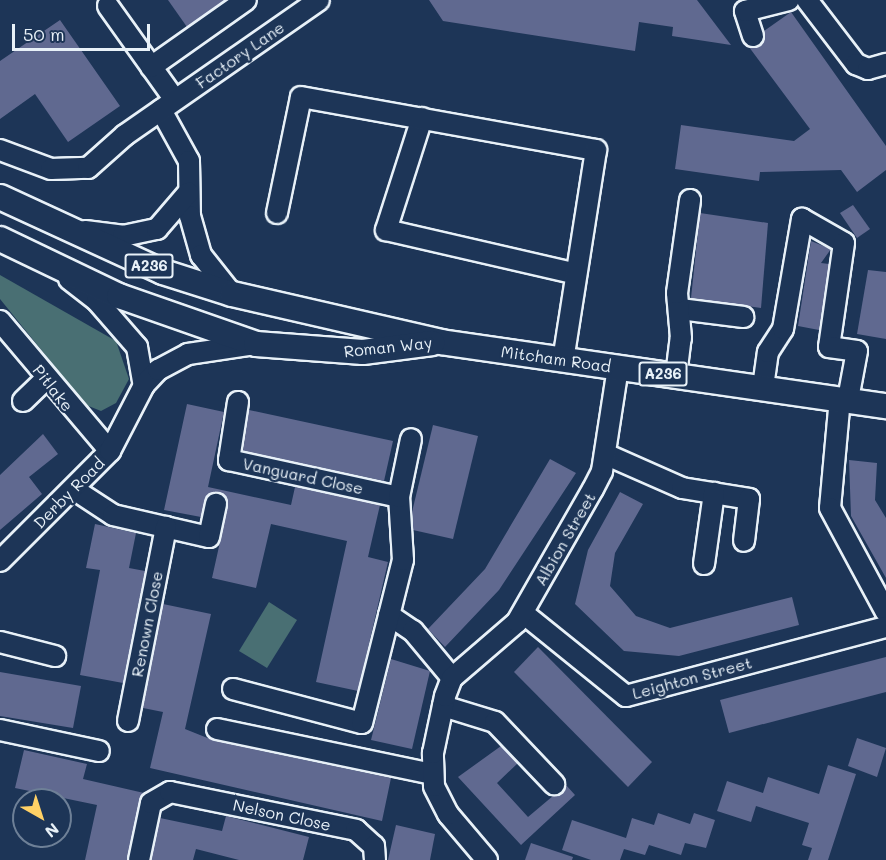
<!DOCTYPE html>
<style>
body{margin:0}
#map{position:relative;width:886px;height:860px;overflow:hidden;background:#1d3557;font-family:Mali,sans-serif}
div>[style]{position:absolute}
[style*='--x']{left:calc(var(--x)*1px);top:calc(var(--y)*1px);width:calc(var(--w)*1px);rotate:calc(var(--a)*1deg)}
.green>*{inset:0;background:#496f73}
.building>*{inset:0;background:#606990}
.roads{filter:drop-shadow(2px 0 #e8f1f8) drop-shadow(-2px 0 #e8f1f8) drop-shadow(0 2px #e8f1f8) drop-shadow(0 -2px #e8f1f8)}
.minor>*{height:20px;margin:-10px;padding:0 10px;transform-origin:10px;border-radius:10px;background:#1d3557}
.major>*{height:24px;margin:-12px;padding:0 12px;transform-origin:12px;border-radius:12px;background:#1d3557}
span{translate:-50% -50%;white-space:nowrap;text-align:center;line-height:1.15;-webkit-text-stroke:5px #1d3557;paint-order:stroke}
.shield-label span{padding:2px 4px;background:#1d3557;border:2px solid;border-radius:4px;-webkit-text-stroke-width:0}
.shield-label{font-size:15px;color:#e8f1f8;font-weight:700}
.street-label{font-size:16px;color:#e8f1f8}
.north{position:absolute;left:12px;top:788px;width:60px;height:60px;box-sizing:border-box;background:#1d3557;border:2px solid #6e8097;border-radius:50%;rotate:141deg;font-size:16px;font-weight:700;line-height:24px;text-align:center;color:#e8f1f8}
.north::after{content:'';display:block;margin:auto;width:21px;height:27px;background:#ffd166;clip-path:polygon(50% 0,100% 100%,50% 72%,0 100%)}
.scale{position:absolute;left:12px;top:24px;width:138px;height:27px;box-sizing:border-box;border:3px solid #e8f1f8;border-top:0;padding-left:8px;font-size:18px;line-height:21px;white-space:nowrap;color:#e8f1f8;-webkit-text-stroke:4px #1d3557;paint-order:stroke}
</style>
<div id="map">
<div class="green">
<div style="clip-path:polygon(0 275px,116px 341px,129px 379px,116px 403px,101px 411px,86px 405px,0 299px)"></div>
<div style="clip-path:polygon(269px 602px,297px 620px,267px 668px,239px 651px)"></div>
</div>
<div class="building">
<div style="clip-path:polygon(168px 0,225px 0,187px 27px)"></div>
<div style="clip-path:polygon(429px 0,697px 0,731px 45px,672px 36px,673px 27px,639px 22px,635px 51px,443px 21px)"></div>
<div style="clip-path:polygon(791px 12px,886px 146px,886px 170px,857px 192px,841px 170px,760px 172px,759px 181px,675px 169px,681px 125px,794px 141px,810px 129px,749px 47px,761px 44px,764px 31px)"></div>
<div style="clip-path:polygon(60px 20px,120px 106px,68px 142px,35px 94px,0 119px,0 61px)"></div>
<div style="clip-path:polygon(853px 205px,870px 229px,857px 238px,840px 213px)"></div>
<div style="clip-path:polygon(700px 213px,768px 223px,761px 308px,691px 298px)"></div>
<div style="clip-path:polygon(811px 241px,831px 249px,821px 263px,829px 264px,819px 330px,798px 326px)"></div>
<div style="clip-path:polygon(868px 270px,886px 272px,886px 339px,857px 334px)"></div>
<div style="clip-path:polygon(187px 404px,224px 412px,208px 487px,291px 505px,295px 487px,380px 505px,368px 557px,388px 562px,358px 691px,316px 682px,347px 541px,271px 524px,256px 588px,212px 578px,228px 506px,224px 495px,208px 496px,201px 517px,164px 510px)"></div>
<div style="clip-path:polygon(249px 410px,393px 441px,384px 481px,243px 451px)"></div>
<div style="clip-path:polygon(433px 425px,478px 436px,453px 539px,413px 530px,412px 512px)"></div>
<div style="clip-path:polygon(43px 434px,58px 454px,29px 477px,42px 494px,0 530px,0 475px)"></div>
<div style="clip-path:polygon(550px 459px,576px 473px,499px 590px,445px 647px,428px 629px,485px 569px)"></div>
<div style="clip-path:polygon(849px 460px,877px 463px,875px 500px,886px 518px,886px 578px,851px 516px)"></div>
<div style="clip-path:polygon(620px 492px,643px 504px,615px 553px,610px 586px,636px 616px,670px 628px,792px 597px,799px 625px,679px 656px,624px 651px,575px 604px,588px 550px)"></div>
<div style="clip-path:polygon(95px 524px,136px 533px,129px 568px,145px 571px,123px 683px,80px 675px,100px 570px,86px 568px)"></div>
<div style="clip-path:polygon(163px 604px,211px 614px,185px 729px,215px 741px,391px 778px,382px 821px,150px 768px,163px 712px,143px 708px)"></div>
<div style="clip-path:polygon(538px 647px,652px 762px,628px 787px,514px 672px)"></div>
<div style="clip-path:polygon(886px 657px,886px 692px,729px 733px,720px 700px)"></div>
<div style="clip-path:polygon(391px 659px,430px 671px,412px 749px,371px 740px)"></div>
<div style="clip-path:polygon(0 672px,81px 686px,73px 728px,0 716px)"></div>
<div style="clip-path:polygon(857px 738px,886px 748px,877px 777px,848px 766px)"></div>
<div style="clip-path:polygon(501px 746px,518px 763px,497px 783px,528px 817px,566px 785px,575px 795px,521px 845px,458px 777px)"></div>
<div style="clip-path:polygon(24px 750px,87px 764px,83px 779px,144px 793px,127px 860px,85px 860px,97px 805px,15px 788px)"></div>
<div style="clip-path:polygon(828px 765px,856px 774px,828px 860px,808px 860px,812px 848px,802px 845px,809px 823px,756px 806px,751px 822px,717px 811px,727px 781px,763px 793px,768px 777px,819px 794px)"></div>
<div style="clip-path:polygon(658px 813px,690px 824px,694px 813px,715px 820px,706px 848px,685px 843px,681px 855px,649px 845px,645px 855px,624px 849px,620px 860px,591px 860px,562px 850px,572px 820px,626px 838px,632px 818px,654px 825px)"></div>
<div style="clip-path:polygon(226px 816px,309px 837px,303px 860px,239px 860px,196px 849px,193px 860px,151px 860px,160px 818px,222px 831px)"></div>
<div style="clip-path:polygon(396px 825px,435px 834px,430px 860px,388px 860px)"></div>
<div style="clip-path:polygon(531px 843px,573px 857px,572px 860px,525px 860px)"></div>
</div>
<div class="roads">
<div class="minor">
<div style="--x:807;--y:0;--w:81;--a:52.6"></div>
<div style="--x:856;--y:64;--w:13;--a:23"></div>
<div style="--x:868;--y:69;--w:19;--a:-16"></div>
<div style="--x:108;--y:6;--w:115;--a:54.5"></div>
<div style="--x:753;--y:36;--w:26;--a:-108"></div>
<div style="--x:745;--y:11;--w:45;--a:-14"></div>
<div style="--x:151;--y:67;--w:116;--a:-35.2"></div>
<div style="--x:161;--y:110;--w:58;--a:61.2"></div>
<div style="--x:189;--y:161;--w:55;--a:89"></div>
<div style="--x:190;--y:216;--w:41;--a:74.2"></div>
<div style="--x:201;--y:255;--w:50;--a:51.5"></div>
<div style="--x:422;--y:118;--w:118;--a:107.8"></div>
<div style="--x:386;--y:230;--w:195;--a:13"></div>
<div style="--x:0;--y:150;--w:54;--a:20.4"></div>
<div style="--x:51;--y:169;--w:37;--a:-2"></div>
<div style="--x:88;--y:168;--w:50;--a:-41.7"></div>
<div style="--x:125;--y:135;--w:236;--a:-34.8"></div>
<div style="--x:277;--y:213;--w:118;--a:-78.3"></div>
<div style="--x:301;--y:97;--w:300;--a:10.2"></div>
<div style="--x:596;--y:150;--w:213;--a:98.9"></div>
<div style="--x:85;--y:231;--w:38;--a:7"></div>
<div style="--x:123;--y:236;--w:35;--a:-12"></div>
<div style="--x:157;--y:229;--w:48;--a:-49.3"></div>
<div style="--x:69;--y:279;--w:36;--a:38"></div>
<div style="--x:97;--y:301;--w:61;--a:49"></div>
<div style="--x:137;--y:347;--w:39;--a:80"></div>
<div style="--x:680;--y:309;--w:64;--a:7.2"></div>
<div style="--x:0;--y:321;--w:170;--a:49.8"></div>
<div style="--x:676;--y:376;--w:38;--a:-83"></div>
<div style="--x:681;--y:338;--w:45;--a:-95.1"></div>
<div style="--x:677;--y:293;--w:94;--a:-82"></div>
<div style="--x:763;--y:387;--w:35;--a:-82"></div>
<div style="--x:768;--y:352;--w:27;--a:-57"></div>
<div style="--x:783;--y:329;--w:112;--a:-80.2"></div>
<div style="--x:802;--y:219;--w:48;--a:29.7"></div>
<div style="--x:844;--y:243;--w:105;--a:98.2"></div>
<div style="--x:829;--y:347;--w:28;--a:8"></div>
<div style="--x:857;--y:351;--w:49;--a:100.6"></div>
<div style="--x:840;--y:398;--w:110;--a:95.2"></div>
<div style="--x:830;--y:508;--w:118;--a:61.7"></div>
<div style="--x:23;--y:401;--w:32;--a:-44"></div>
<div style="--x:238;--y:402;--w:59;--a:98.8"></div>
<div style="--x:229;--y:460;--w:174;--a:12.3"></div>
<div style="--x:605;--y:454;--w:84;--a:23.8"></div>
<div style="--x:682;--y:488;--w:68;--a:9.3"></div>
<div style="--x:749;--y:499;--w:42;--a:96.8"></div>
<div style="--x:75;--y:490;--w:45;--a:33.3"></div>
<div style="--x:113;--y:515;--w:98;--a:12.9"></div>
<div style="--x:209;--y:537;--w:34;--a:-78"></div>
<div style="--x:0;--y:561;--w:156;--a:-45"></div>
<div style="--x:110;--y:451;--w:74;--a:-62.7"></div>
<div style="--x:144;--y:385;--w:21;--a:-47"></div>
<div style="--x:158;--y:370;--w:34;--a:-28"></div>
<div style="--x:188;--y:354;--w:69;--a:-8.4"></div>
<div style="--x:704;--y:564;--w:72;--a:-82"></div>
<div style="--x:523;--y:613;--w:132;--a:38.9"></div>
<div style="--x:626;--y:696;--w:269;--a:-14.9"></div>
<div style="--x:389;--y:615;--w:29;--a:34"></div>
<div style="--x:413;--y:631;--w:61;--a:50.3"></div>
<div style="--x:0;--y:642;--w:57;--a:14.3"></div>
<div style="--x:233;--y:689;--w:133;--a:14.8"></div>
<div style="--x:362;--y:723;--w:168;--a:-75.9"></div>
<div style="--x:403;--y:560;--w:63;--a:-93.6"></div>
<div style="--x:399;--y:497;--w:59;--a:-78.3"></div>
<div style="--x:443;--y:706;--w:54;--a:17.1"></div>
<div style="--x:495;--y:722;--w:86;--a:46.4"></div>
<div style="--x:128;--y:721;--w:198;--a:-78.9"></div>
<div style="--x:217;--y:729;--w:220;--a:11.8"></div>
<div style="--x:0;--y:730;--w:101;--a:12"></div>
<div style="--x:139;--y:860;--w:58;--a:-78.1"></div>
<div style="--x:151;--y:803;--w:22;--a:-30"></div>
<div style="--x:170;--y:792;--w:190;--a:11.5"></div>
<div style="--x:356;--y:830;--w:24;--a:42"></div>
<div style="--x:374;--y:846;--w:14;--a:86"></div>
<div style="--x:487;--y:860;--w:60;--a:-130.3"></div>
<div style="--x:448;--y:814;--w:31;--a:-117"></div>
<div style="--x:434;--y:786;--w:33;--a:-92"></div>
<div style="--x:433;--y:753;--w:58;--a:-78.1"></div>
<div style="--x:445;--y:696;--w:19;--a:-69"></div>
<div style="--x:452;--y:678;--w:86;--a:-40.7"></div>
<div style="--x:517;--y:622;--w:153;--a:-60.3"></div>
<div style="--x:593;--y:489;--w:20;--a:-63"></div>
<div style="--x:602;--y:471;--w:104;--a:-81.2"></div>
</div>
<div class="major">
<div style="--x:0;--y:197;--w:179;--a:24.7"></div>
<div style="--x:163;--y:272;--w:72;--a:17.7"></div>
<div style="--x:232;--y:294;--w:214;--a:12.9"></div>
<div style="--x:441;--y:342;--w:450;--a:8.2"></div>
<div style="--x:0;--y:239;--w:132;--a:25.6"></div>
<div style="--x:119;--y:296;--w:145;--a:19.3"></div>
<div style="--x:256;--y:344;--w:107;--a:4.3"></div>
<div style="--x:363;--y:352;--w:70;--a:-7.4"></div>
</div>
</div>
<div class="shield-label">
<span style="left:149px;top:266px">A236</span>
<span style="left:663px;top:374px">A236</span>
</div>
<div class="street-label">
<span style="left:240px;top:55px;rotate:-35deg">Factory Lane</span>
<span style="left:388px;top:347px;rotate:-6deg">Roman Way</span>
<span style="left:556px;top:359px;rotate:8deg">Mitcham Road</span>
<span style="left:53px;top:388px;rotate:52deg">Pitlake</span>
<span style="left:303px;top:476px;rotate:12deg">Vanguard Close</span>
<span style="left:69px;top:493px;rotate:-45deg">Derby Road</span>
<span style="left:565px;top:539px;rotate:-60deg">Albion Street</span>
<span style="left:147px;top:624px;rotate:-79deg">Renown Close</span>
<span style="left:692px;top:678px;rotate:-15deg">Leighton Street</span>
<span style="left:282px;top:815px;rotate:12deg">Nelson Close</span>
</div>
<div class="north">N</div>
<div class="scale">50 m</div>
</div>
